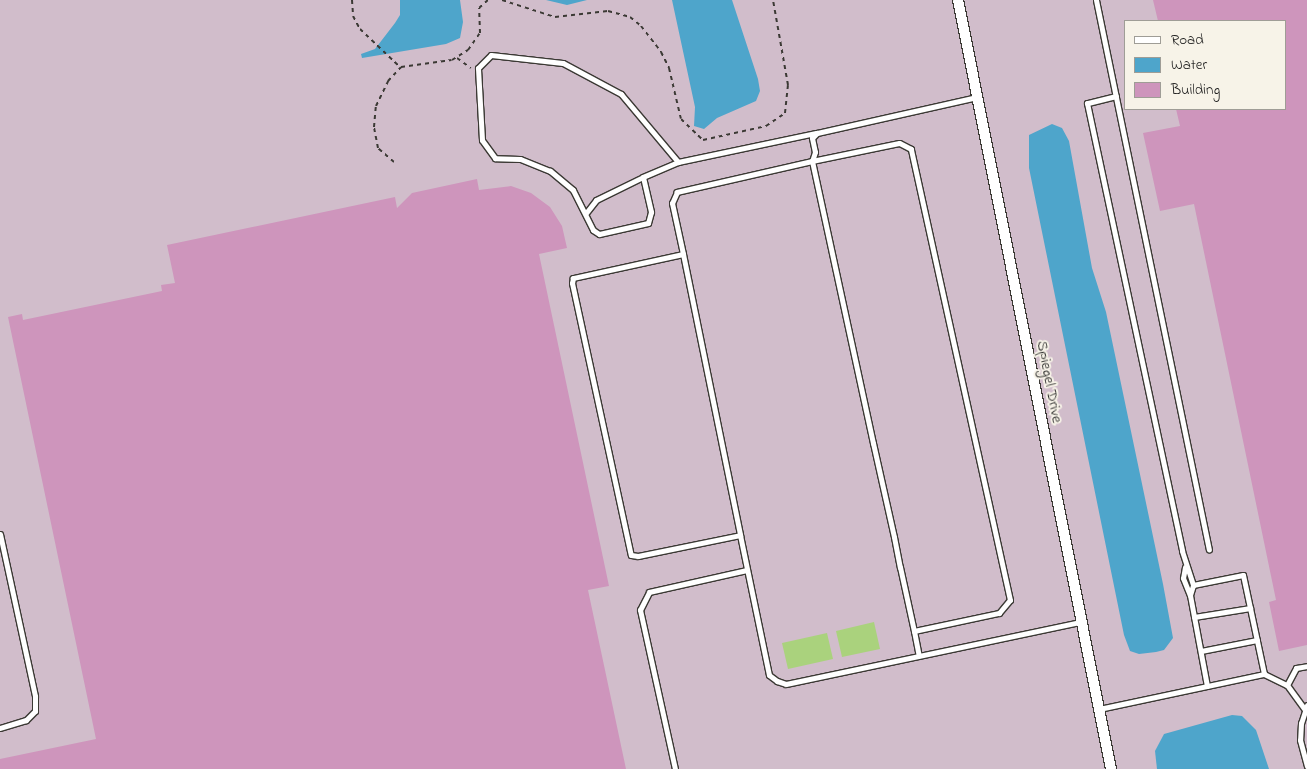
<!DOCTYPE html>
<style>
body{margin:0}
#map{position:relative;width:1307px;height:769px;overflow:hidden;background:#ede0bf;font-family:"Indie Flower",sans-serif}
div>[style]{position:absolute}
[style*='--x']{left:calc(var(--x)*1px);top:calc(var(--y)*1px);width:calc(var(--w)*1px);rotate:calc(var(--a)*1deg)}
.industrial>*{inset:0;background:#d1bdcb}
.green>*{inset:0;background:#aad27d}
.water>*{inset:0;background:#4ea5cb}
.building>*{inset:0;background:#ce95bc}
.path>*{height:2px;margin-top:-1px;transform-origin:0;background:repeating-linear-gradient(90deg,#3b3934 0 4px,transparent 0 8px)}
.roads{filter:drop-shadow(1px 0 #3b3934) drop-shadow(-1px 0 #3b3934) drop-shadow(0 1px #3b3934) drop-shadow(0 -1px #3b3934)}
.lane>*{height:5px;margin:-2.5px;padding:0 2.5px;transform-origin:2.5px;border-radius:2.5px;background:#fff}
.street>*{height:10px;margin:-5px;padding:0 5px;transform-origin:5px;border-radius:5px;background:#fff}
span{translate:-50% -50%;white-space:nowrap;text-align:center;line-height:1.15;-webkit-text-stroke:4px #f7f3e8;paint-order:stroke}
.street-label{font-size:16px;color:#1c1c1c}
.legend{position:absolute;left:1124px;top:20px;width:162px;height:90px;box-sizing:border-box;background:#f7f3e8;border:1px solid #9f9d96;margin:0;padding:6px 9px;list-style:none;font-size:15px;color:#1c1c1c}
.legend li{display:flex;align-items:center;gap:10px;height:25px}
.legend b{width:25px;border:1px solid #9f9d96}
</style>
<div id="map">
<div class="industrial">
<div style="clip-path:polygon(0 0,954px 0,1018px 332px,1110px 769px,0 769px)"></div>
<div style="clip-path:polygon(evenodd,958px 0,1307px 0,1307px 769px,1111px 769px,958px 0,1126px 21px,1286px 21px,1286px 109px,1126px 109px,1126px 21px)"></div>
</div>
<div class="green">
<div style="clip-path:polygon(874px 622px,880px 649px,842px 657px,836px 631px)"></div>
<div style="clip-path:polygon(827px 633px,833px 659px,788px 669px,782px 643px)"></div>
</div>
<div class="water">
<div style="clip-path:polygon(400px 0,460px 0,463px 22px,460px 38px,446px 44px,362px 58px,361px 54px,375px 49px,395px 23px,400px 15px)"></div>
<div style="clip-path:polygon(546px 0,587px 0,567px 5px)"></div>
<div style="clip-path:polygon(672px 0,732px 0,758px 79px,760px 91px,756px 101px,717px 118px,704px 129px,694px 126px,695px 107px)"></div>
<div style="clip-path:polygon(1052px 124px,1062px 128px,1069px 141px,1092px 268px,1106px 312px,1163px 584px,1173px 638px,1164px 650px,1156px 652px,1139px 654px,1130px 651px,1124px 635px,1029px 168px,1029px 135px)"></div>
<div style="clip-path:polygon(1232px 715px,1242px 716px,1256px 730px,1269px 769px,1157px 769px,1155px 751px,1164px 734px)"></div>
</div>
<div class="building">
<div style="clip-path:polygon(1153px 0,1307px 0,1307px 645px,1279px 651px,1269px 602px,1276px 600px,1194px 204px,1160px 211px,1143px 133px,1180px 126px,1176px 109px,1286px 109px,1286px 21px,1158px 21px)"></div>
<div style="clip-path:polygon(477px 179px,479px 190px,511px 186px,531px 193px,550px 207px,562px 226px,567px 248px,539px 254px,609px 586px,588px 590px,626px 769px,0 769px,0 759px,96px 739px,8px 317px,22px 314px,23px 320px,162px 291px,161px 285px,175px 283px,167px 245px,395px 197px,397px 208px,412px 193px)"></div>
</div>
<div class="path">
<div style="--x:352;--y:0;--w:16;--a:86"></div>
<div style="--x:353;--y:16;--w:15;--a:62"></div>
<div style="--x:360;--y:29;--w:57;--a:43.6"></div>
<div style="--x:502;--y:0;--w:56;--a:17.8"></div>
<div style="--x:555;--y:17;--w:53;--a:-6.5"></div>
<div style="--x:608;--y:11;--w:23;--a:15"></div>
<div style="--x:630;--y:17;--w:14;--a:39"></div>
<div style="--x:641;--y:26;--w:33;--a:52"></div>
<div style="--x:661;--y:52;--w:18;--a:63"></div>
<div style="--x:669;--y:68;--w:52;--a:76.8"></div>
<div style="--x:681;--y:119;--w:30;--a:44"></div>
<div style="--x:703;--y:140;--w:65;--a:-12.5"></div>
<div style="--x:766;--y:126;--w:23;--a:-34"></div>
<div style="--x:785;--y:113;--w:28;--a:-84"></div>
<div style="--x:788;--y:85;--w:86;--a:-100"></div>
<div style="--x:457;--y:58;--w:17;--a:36"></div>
<div style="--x:394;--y:162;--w:21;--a:-139"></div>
<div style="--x:378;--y:148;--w:21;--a:-101"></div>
<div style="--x:374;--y:127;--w:21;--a:-85"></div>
<div style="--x:376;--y:106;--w:28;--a:-64"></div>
<div style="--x:388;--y:81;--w:19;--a:-47"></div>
<div style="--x:401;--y:67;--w:51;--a:-7.8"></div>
<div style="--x:452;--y:60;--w:19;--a:-32"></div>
<div style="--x:468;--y:50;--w:21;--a:-55"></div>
<div style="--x:480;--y:33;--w:25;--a:-92"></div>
<div style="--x:479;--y:8;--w:12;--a:-42"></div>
</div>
<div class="roads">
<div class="lane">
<div style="--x:1096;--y:0;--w:561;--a:78.39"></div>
<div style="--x:1116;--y:96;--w:30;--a:166"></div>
<div style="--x:1087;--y:103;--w:458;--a:78"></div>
<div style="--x:1182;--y:551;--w:36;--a:72"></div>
<div style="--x:977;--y:97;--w:164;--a:167.3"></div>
<div style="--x:817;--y:133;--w:7;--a:135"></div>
<div style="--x:812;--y:138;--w:14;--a:78"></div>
<div style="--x:815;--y:152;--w:9;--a:108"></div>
<div style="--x:812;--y:161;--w:139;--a:167.1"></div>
<div style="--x:677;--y:192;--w:12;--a:114"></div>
<div style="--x:672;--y:203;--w:52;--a:77.8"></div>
<div style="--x:683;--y:254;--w:113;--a:167.7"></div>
<div style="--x:573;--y:278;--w:5;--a:101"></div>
<div style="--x:572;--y:283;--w:278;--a:77.8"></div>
<div style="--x:631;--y:555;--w:7;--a:8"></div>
<div style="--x:638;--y:556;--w:104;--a:-11.6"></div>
<div style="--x:740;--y:535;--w:143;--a:78.3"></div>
<div style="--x:769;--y:675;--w:10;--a:37"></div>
<div style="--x:777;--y:681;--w:9;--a:18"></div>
<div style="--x:786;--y:684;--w:301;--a:-11.9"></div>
<div style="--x:678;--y:162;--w:38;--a:157"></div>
<div style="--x:643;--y:177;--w:36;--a:77"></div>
<div style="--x:651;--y:212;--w:11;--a:105"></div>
<div style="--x:648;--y:223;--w:50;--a:167.3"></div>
<div style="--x:599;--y:234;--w:7;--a:-146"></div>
<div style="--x:593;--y:230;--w:45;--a:-116.6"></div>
<div style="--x:573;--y:190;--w:30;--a:-140"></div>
<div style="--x:550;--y:171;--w:32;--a:-158"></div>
<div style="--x:520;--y:159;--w:25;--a:-178"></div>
<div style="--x:495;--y:158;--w:22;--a:-126"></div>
<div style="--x:482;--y:140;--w:72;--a:-93.2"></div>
<div style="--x:478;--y:68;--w:18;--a:-45"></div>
<div style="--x:491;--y:55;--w:72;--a:6.3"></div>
<div style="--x:563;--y:63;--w:66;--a:28.1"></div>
<div style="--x:621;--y:94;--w:89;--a:50"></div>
<div style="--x:678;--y:162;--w:141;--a:-11.9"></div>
<div style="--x:586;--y:213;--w:16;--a:-52"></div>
<div style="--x:596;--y:200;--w:52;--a:-26.1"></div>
<div style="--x:683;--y:254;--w:287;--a:78.5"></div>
<div style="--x:0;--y:534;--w:166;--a:77.8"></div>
<div style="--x:35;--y:696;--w:15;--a:90"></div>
<div style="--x:35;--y:711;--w:13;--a:135"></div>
<div style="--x:26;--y:720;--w:27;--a:163"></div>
<div style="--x:1185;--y:567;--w:11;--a:100"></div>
<div style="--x:1183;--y:578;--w:18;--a:68"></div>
<div style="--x:1194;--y:617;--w:57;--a:-9.1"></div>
<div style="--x:914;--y:631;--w:87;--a:-12"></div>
<div style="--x:999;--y:613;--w:17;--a:-50"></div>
<div style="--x:1010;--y:600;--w:462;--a:-102.4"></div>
<div style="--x:911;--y:149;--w:13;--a:-153"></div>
<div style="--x:899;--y:143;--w:89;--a:168.3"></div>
<div style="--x:812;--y:161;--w:289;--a:77.8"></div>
<div style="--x:873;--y:443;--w:96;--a:77.4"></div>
<div style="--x:894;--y:537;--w:31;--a:79"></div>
<div style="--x:900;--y:567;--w:66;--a:77.7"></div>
<div style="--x:914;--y:631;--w:25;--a:79"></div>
<div style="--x:1201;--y:651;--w:57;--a:-11.1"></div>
<div style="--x:1287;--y:685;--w:29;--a:54"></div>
<div style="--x:1207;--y:686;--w:93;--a:-100.6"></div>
<div style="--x:1190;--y:595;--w:10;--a:-73"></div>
<div style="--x:1193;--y:585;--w:51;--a:-11.3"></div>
<div style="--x:1243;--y:575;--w:101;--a:78"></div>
<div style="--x:1307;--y:705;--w:19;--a:108"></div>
<div style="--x:1301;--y:723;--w:17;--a:93"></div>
<div style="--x:1300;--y:740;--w:27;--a:75"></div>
<div style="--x:1099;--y:709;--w:169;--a:-12"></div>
<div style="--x:1264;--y:674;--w:25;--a:26"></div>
<div style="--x:1287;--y:685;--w:19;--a:-62"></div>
<div style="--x:1296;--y:668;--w:11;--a:-10"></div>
<div style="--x:675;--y:769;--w:163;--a:-102.4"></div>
<div style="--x:640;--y:610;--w:20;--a:-63"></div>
<div style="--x:649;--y:592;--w:100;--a:-12.7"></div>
</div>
<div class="street">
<div style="--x:958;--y:0;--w:784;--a:78.75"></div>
</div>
</div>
<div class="street-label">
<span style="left:1049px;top:382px;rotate:79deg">Spiegel Drive</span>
</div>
<ul class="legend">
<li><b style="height:6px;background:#fff"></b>Road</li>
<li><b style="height:14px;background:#4ea5cb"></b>Water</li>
<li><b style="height:14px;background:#ce95bc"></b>Building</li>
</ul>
</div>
